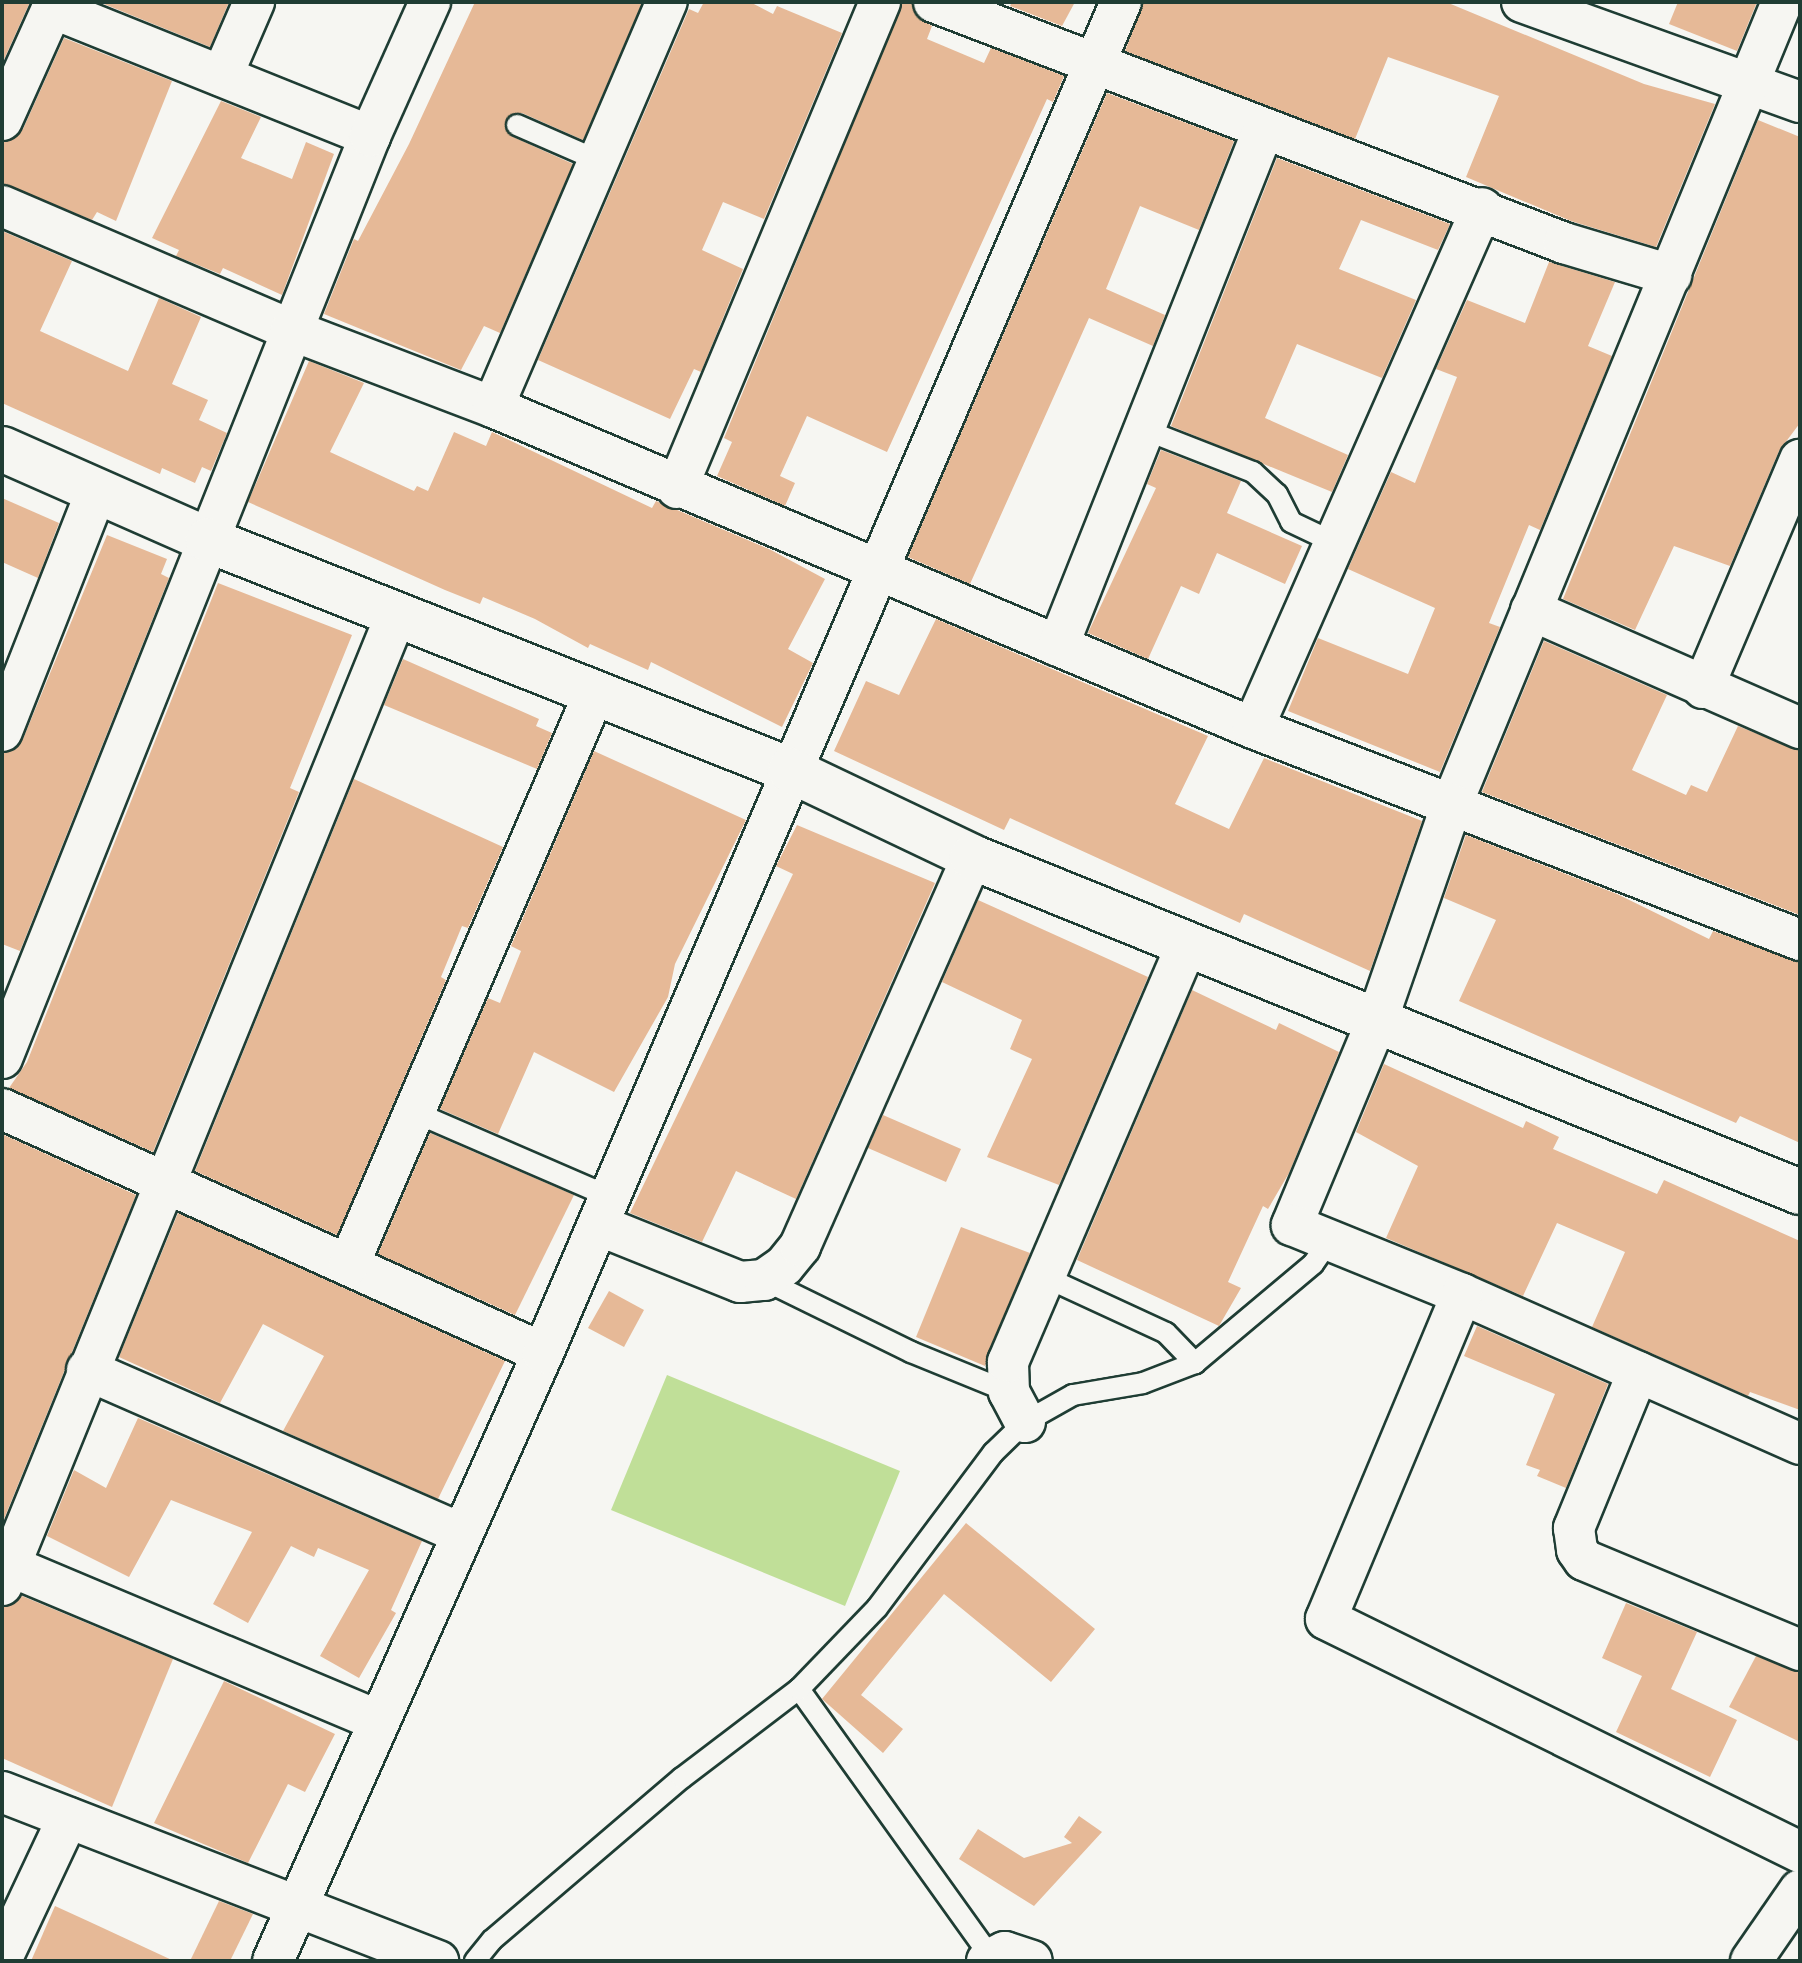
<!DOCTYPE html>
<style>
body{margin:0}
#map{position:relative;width:1802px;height:1963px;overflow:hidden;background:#f6f6f2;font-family:Mali,sans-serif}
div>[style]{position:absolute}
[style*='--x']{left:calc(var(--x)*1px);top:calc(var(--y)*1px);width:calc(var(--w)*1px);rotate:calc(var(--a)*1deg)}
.green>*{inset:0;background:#c0df98}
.building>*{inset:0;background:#e6b997}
.roads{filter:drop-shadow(2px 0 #1f3d34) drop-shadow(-2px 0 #1f3d34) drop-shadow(0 2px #1f3d34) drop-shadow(0 -2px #1f3d34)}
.lane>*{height:20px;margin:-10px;padding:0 10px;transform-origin:10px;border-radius:10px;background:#f6f6f2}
.street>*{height:40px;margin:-20px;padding:0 20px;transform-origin:20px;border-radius:20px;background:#f6f6f2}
.secondary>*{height:44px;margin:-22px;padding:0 22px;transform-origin:22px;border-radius:22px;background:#f6f6f2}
span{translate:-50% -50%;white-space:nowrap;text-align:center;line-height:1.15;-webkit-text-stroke:7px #f6f6f2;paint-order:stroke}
.frame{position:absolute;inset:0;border:4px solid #1f3d34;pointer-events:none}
</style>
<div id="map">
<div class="green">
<div style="clip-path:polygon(667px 1375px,900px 1471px,845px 1606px,611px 1510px)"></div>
</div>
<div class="building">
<div style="clip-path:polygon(2px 2px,30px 2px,2px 64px)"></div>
<div style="clip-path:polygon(99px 2px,229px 2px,210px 47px)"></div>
<div style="clip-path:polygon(475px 2px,642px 3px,583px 140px,522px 113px,506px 119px,511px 136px,573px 164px,500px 333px,484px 326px,461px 370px,324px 314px,354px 239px,358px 241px,409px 144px)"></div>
<div style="clip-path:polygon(704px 2px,750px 2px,773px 14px,777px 6px,842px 33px,764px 219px,723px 202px,702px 250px,743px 269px,701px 372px,694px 369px,670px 419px,538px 360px,689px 9px,698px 13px)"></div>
<div style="clip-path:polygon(903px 2px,912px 2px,917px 17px,932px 26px,927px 39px,984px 63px,991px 48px,1064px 76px,1053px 102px,1047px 99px,887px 452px,807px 416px,780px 476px,795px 483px,785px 506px,717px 476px,732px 442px,724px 438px)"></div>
<div style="clip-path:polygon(1012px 2px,1075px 2px,1062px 26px,1010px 6px)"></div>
<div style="clip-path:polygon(1144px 2px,1446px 2px,1644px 84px,1715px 104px,1656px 247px,1571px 221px,1466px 177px,1499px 96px,1388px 57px,1355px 139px,1125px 51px)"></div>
<div style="clip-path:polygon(1678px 2px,1757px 2px,1737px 51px,1669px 24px)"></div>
<div style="clip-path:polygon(64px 38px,172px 81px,116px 221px,97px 212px,92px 220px,2px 183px,2px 143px,23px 129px)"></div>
<div style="clip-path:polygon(1107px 93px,1234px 141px,1199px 230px,1140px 206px,1106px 289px,1165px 315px,1153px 346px,1089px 318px,970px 584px,908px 557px)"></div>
<div style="clip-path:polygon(221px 101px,261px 117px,241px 158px,292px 179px,306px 142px,334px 154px,282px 295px,223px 268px,220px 274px,176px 256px,179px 250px,152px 238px)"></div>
<div style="clip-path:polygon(1758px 120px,1800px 137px,1800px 423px,1779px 451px,1730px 566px,1674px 546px,1635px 630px,1563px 599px)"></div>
<div style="clip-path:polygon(1277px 158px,1450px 224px,1438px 250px,1361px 220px,1339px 269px,1416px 300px,1382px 378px,1297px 344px,1265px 418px,1348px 455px,1332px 492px,1171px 426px)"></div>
<div style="clip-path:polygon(2px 231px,72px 261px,40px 331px,128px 371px,159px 298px,201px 317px,172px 384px,208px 400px,199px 420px,227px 433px,211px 471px,202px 467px,195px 483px,162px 468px,160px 474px,2px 403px)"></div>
<div style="clip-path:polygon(1549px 262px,1615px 282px,1588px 346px,1612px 356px,1540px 530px,1529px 525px,1489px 623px,1500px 627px,1440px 772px,1288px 711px,1318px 638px,1408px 674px,1435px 608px,1348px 569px,1391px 472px,1415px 483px,1457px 377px,1436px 369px,1467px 300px,1525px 323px)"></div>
<div style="clip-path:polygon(309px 361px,364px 383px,330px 452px,414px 491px,417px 486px,428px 491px,454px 432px,486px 446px,492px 432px,652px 508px,656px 501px,771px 550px,825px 579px,788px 649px,813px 663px,782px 727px,651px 662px,648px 670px,590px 644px,588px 648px,535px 619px,483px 597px,480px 604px,445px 590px,248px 502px)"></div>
<div style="clip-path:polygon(1161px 450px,1241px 481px,1227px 513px,1302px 546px,1285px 584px,1217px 553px,1199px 594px,1181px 586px,1148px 659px,1088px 633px,1156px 488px,1147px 484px)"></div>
<div style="clip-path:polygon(2px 498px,59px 523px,38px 578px,2px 562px)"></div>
<div style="clip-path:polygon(107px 535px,167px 559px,161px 574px,169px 578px,20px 951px,2px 944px,2px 753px,16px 749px,23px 739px)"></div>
<div style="clip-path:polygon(218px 583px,352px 635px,290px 788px,299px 792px,153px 1152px,9px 1088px,27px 1062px)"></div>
<div style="clip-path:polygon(936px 619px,1208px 736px,1175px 804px,1229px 829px,1264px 758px,1422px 821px,1370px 971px,1244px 914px,1240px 923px,1010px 818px,1004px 830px,834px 751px,866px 681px,899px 695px)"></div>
<div style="clip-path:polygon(1544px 641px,1667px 695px,1632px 770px,1686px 795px,1691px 785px,1707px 792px,1738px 726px,1800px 751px,1800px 915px,1482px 792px)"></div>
<div style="clip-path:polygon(403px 659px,539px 719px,536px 726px,552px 733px,537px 769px,384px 705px)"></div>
<div style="clip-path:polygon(594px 751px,746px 820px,675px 964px,668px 997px,614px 1092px,534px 1052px,498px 1134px,440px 1109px,488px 998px,500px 1003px,521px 951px,511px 946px)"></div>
<div style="clip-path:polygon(354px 779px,503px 847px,468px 928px,462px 926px,441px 977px,446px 980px,337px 1235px,195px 1171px)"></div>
<div style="clip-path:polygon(797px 825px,935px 883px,796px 1199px,736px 1171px,702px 1242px,630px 1213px,793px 874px,776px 866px)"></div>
<div style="clip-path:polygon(1466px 835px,1617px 894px,1709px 939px,1713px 931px,1800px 962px,1800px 1143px,1740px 1116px,1736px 1123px,1459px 1001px,1496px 920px,1444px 898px)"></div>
<div style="clip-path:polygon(978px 900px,1148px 977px,1059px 1185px,987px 1157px,1032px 1059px,1010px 1049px,1022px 1020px,942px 982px)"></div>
<div style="clip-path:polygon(1192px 990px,1276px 1030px,1279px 1023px,1339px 1052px,1289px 1173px,1268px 1209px,1263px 1206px,1228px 1282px,1241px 1288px,1219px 1326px,1077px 1260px)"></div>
<div style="clip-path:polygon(1384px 1064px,1523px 1128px,1526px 1121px,1559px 1137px,1553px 1149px,1657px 1194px,1664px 1180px,1800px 1241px,1800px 1410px,1750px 1392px,1748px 1396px,1592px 1327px,1625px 1252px,1557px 1223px,1523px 1296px,1386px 1238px,1418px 1166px,1356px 1132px)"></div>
<div style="clip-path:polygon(883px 1115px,961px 1149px,946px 1182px,868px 1148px)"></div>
<div style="clip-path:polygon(430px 1133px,574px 1195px,515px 1315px,378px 1254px)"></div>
<div style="clip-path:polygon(2px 1134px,136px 1195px,2px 1524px)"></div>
<div style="clip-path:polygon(178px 1213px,505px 1361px,438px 1499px,283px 1431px,324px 1356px,263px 1324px,220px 1403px,119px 1357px)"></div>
<div style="clip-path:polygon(961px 1227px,1030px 1253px,985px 1366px,916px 1337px)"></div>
<div style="clip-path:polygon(609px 1291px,644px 1310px,624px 1347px,588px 1328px)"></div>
<div style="clip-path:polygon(1477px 1326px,1608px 1384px,1566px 1488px,1537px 1476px,1540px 1470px,1526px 1465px,1555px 1394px,1464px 1356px)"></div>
<div style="clip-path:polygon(138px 1418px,422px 1541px,391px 1610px,396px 1613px,359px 1678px,320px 1656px,369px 1570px,318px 1548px,314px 1557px,291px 1546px,248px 1623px,213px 1604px,252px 1532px,171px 1500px,129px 1577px,47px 1536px,74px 1470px,106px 1488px)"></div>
<div style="clip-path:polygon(966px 1523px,1095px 1629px,1051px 1682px,944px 1594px,861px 1695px,903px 1729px,883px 1753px,822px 1699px)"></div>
<div style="clip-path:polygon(22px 1596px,173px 1659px,112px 1807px,2px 1758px,2px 1608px)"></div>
<div style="clip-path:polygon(1626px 1603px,1697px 1632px,1671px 1689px,1737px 1720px,1710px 1777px,1616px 1732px,1642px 1676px,1602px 1658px)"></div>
<div style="clip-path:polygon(1756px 1656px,1800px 1673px,1800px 1742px,1729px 1707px)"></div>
<div style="clip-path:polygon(224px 1681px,335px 1734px,305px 1792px,288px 1784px,248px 1863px,154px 1823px)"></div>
<div style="clip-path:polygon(1079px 1816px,1102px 1832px,1034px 1906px,959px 1859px,978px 1829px,1024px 1858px,1072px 1843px,1064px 1837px)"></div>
<div style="clip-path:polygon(219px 1901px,253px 1914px,230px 1961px,190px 1961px)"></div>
<div style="clip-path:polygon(55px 1906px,90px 1922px,174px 1961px,31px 1961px)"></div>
</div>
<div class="roads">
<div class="lane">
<div style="--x:517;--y:125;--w:87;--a:23.6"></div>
<div style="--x:1143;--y:429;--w:118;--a:21.4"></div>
<div style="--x:1253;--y:472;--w:33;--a:43"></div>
<div style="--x:1277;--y:494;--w:31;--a:63"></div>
<div style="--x:1291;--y:522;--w:49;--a:25.5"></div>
<div style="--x:414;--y:1112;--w:214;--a:23.4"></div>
<div style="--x:1045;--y:1277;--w:133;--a:24.8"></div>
<div style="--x:1166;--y:1333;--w:42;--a:46"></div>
<div style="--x:764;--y:1280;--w:164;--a:26.1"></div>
<div style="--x:911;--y:1352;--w:106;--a:22.2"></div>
<div style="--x:799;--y:1689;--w:330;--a:54.4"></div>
<div style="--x:475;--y:1961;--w:27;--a:-51"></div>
<div style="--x:492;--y:1940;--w:250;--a:-40.5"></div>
<div style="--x:682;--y:1778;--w:147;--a:-37.3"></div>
<div style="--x:799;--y:1689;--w:112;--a:-46.1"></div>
<div style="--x:877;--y:1608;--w:194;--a:-53.2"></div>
<div style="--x:993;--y:1453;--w:45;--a:-44.1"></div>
<div style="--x:1025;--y:1422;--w:55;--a:-29.4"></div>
<div style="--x:1073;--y:1395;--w:71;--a:-9.7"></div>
<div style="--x:1143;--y:1383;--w:56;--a:-21"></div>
<div style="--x:1195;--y:1363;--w:154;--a:-40"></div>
<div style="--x:1313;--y:1264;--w:29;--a:-55"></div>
</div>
<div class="street">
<div style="--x:934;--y:2;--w:675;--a:20.93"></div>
<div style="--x:1564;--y:243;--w:112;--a:16.7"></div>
<div style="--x:1522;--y:2;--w:295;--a:19.8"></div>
<div style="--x:1782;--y:2;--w:867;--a:112.37"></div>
<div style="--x:1452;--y:804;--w:232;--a:109.1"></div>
<div style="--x:1376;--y:1023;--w:219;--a:112.6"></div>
<div style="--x:1292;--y:1225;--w:183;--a:22.1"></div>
<div style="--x:1462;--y:1294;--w:370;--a:23.9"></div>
<div style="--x:52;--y:8;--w:343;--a:21.9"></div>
<div style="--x:222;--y:76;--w:81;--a:-66.6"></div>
<div style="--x:2;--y:120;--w:129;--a:-65.8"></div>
<div style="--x:2;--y:206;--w:314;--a:23.2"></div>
<div style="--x:291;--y:330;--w:216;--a:20.9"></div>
<div style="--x:493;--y:407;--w:825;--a:22.9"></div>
<div style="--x:1253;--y:728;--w:587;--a:21.18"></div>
<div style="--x:493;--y:407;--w:441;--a:-66.8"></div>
<div style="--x:677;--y:488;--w:527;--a:-67.33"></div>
<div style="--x:1531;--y:610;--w:294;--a:23.7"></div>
<div style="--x:1058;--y:646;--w:557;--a:-68.31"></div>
<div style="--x:1703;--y:688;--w:248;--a:-67"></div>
<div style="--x:1253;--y:728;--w:568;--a:-66.23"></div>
<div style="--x:2;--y:731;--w:257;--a:-68.5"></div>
<div style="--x:2;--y:1058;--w:993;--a:-68.24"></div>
<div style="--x:370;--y:136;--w:147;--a:-65.9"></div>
<div style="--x:2;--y:1109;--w:593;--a:24.28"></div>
<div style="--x:598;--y:1225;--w:153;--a:21.9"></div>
<div style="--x:740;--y:1282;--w:24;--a:-5"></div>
<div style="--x:764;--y:1280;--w:24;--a:-35"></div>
<div style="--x:784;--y:1266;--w:26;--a:-51"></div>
<div style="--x:800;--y:1246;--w:425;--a:-66.1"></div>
<div style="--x:349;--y:1264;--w:618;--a:-66.75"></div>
<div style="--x:1462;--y:1294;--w:352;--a:112.7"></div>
<div style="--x:1326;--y:1619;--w:528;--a:26.18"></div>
<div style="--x:87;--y:1370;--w:409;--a:23.6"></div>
<div style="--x:1638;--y:1372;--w:169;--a:112.3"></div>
<div style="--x:1574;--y:1528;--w:22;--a:82"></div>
<div style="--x:1577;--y:1550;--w:12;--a:55"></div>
<div style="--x:1584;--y:1560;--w:234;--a:22.6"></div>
<div style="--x:1025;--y:1422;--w:34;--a:-118"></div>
<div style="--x:1009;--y:1392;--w:30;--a:-92"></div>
<div style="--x:1008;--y:1362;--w:455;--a:-66.8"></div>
<div style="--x:10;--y:1566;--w:400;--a:22.8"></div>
<div style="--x:2;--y:1585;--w:1047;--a:-67.89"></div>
<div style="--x:2;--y:1792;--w:468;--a:21.2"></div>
<div style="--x:2;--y:1958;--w:155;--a:-64.8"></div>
<div style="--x:273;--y:1961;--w:665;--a:-66.06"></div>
<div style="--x:543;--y:1353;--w:1469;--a:-66.84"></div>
<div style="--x:987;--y:1961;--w:20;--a:-27"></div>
<div style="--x:1005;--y:1952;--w:28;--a:18"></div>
<div style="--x:1751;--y:1961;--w:86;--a:-55.4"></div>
</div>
<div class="secondary">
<div style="--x:2;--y:449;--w:225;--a:23.8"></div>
<div style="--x:208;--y:540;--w:626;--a:21.56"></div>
<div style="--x:790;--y:770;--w:202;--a:25.5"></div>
<div style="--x:972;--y:857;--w:893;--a:22.03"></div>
</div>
</div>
<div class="frame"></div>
</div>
